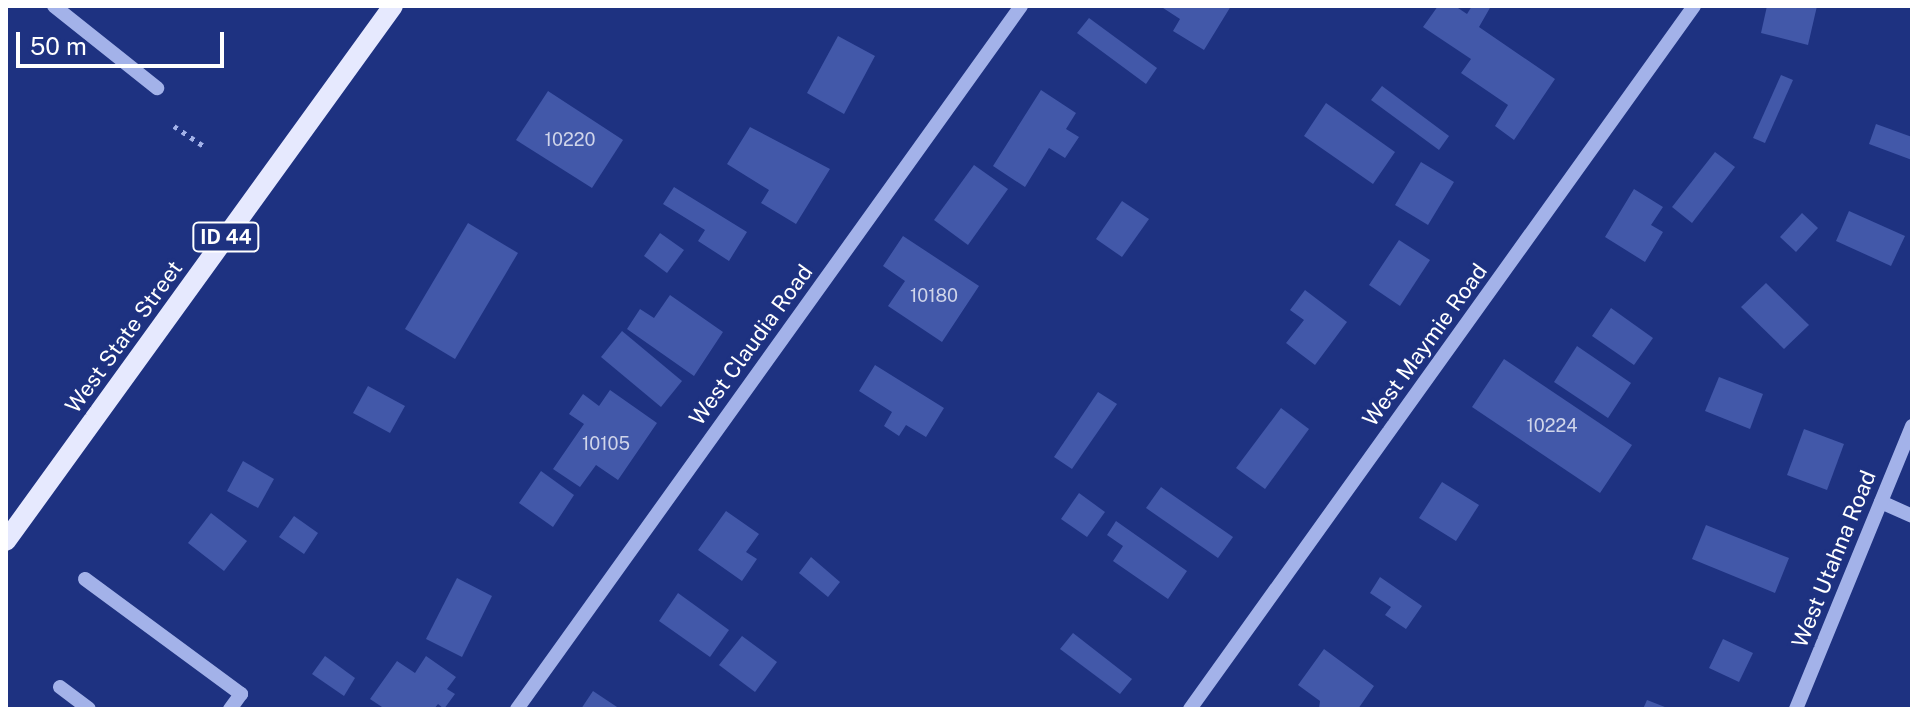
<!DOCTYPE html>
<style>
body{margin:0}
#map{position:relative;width:1918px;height:715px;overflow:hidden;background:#1e3281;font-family:"Public Sans",sans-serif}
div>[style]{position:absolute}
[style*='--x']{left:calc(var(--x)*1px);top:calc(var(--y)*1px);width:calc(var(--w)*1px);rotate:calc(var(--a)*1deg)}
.building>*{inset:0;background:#4258a9}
.path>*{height:5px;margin-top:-2.5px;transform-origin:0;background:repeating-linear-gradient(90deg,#a3b2e9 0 4px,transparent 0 10px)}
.minor>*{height:14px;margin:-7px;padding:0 7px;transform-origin:7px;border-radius:7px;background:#a3b2e9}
.major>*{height:20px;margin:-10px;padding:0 10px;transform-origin:10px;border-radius:10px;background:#e6e9fe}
span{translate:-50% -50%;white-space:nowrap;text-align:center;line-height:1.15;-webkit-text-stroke:6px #1e3281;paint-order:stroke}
.number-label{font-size:18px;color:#d0d5ea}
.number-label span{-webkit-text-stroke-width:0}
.shield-label span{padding:2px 6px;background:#1e3281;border:2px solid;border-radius:6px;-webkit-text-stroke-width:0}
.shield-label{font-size:20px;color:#fff;font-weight:700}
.street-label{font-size:22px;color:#fff}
.frame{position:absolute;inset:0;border:8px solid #fff;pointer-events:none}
.scale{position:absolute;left:16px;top:32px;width:208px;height:36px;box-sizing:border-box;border:4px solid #fff;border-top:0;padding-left:10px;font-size:24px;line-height:28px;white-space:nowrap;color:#fff;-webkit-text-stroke:6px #1e3281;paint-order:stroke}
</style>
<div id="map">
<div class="building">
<div style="clip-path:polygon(1160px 6px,1231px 6px,1204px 50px,1173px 31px,1180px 19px)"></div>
<div style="clip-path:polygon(1438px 6px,1455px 6px,1467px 14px,1472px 6px,1491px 6px,1479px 27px,1555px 79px,1514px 140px,1495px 126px,1508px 105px,1461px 73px,1471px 59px,1423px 27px)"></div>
<div style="clip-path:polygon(1767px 6px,1817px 6px,1808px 45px,1761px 33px)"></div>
<div style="clip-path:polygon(1089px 18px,1157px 68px,1146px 84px,1077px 33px)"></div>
<div style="clip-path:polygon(838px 36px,875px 56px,844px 114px,807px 93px)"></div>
<div style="clip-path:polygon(1781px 75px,1793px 80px,1765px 143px,1753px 138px)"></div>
<div style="clip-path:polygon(1382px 86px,1449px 136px,1439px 150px,1371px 100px)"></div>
<div style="clip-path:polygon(1041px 90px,1076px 113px,1066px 129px,1079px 137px,1065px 158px,1049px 148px,1025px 187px,993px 166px)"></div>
<div style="clip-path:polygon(548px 91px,623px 140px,592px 188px,516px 140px)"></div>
<div style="clip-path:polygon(1326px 103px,1395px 152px,1373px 184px,1304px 136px)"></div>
<div style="clip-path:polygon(1876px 124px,1912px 137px,1912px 160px,1869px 144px)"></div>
<div style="clip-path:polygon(750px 127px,830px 169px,796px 224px,761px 203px,769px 190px,727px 164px)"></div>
<div style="clip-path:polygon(1715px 152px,1735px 167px,1692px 223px,1672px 207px)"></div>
<div style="clip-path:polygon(1421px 162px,1454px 182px,1428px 225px,1395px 205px)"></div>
<div style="clip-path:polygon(974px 165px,1008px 189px,968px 245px,934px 220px)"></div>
<div style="clip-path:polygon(674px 187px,747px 232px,729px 261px,698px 241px,705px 230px,663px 204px)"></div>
<div style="clip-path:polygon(1634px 189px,1663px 207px,1651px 225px,1663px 232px,1645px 262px,1605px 237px)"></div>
<div style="clip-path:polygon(1122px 201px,1149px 219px,1122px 257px,1096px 239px)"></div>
<div style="clip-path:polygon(1849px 211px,1905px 236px,1891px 266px,1836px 241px)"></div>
<div style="clip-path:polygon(1802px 213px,1818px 228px,1796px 252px,1780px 237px)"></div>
<div style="clip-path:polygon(468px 223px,518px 253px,455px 359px,405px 329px)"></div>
<div style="clip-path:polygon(660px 233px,684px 250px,667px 273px,644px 256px)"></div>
<div style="clip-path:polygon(903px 236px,979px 286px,942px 342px,888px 306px,905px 281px,883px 266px)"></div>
<div style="clip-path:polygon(1399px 240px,1430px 260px,1400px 306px,1369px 285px)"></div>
<div style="clip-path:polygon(1766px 283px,1809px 325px,1784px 349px,1741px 307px)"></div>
<div style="clip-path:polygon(1305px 290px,1347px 322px,1315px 365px,1286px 343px,1304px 320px,1290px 310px)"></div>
<div style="clip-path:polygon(670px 295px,723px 332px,694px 376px,627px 329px,640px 309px,654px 318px)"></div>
<div style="clip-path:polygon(1611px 308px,1653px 338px,1634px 365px,1592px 336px)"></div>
<div style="clip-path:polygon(622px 331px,682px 381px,661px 407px,601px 357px)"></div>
<div style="clip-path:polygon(1577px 346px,1631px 383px,1608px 418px,1554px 382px)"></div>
<div style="clip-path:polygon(1504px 359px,1632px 445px,1600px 493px,1472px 407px)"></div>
<div style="clip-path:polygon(875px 365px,944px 408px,926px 437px,906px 425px,899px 436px,884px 426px,892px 412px,859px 391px)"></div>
<div style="clip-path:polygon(1719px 377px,1763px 394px,1750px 429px,1705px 411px)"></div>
<div style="clip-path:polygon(368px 386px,405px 406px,390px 433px,353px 413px)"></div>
<div style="clip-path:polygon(610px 390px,657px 423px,618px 480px,596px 465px,580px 487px,553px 469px,584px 424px,569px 414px,583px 394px,599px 406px)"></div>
<div style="clip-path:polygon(1098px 392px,1117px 404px,1072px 469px,1054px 457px)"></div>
<div style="clip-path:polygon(1281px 408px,1309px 429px,1265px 489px,1236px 468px)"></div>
<div style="clip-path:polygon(1804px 429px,1844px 444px,1827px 490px,1787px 475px)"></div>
<div style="clip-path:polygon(243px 461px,274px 479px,258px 508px,227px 491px)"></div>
<div style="clip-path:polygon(541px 471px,574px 495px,553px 527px,519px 503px)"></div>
<div style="clip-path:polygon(1442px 482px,1479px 505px,1456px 541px,1419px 518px)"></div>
<div style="clip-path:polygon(1161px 487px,1233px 537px,1218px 558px,1146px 508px)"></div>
<div style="clip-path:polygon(1079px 493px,1105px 512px,1087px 537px,1061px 519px)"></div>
<div style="clip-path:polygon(726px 511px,759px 534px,746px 552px,757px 559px,742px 581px,698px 550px)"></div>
<div style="clip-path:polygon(211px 513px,247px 541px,224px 571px,188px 543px)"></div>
<div style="clip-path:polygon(294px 516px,318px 533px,304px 554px,279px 537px)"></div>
<div style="clip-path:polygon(1116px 521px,1187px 571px,1168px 599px,1113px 561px,1123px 546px,1107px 535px)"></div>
<div style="clip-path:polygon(1706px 525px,1789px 558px,1775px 593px,1692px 559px)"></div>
<div style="clip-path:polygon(811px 557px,840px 582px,828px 597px,799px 573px)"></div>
<div style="clip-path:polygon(1380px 577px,1422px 606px,1406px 629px,1385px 615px,1391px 607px,1370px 593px)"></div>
<div style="clip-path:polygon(457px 578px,492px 596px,462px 657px,426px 639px)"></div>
<div style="clip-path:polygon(678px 593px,729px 630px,710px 657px,659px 621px)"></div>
<div style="clip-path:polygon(1073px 633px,1132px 679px,1120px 694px,1060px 649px)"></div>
<div style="clip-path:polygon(742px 636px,777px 662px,755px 692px,719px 665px)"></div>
<div style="clip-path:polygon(1723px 639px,1753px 653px,1739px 682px,1709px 668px)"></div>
<div style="clip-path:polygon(1324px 649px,1374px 686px,1358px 709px,1319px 709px,1320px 701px,1298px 685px)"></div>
<div style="clip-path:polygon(325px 656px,355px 678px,344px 696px,312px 674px)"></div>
<div style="clip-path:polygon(426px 656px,456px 677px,447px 689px,455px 694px,444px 709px,438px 704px,434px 709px,385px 709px,370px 699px,397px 661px,415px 673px)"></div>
<div style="clip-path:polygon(593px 691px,620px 709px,581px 709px)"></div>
<div style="clip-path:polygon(1647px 700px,1670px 709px,1643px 709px)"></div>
</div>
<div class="path">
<div style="--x:174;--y:126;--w:36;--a:34"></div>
</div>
<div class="minor">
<div style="--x:54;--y:6;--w:132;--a:38.5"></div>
<div style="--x:1881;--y:502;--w:34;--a:24"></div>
<div style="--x:85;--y:579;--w:194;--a:36.4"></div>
<div style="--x:241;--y:694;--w:19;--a:126"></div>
<div style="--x:60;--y:687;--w:36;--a:37"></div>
<div style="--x:517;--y:709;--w:865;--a:-54.36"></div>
<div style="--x:1190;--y:709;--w:865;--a:-54.36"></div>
<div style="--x:1796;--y:709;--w:306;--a:-67.7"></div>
</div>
<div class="major">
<div style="--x:6;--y:541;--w:660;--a:-54.12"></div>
</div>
<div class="number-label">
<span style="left:570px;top:140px">10220</span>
<span style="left:934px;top:296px">10180</span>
<span style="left:1552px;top:426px">10224</span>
<span style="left:606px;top:444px">10105</span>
</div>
<div class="shield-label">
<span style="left:226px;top:237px">ID 44</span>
</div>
<div class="street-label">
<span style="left:124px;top:337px;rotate:-54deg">West State Street</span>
<span style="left:751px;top:345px;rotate:-54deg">West Claudia Road</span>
<span style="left:1425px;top:345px;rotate:-54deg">West Maymie Road</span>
<span style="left:1834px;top:559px;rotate:-68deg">West Utahna Road</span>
</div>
<div class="frame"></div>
<div class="scale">50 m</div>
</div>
